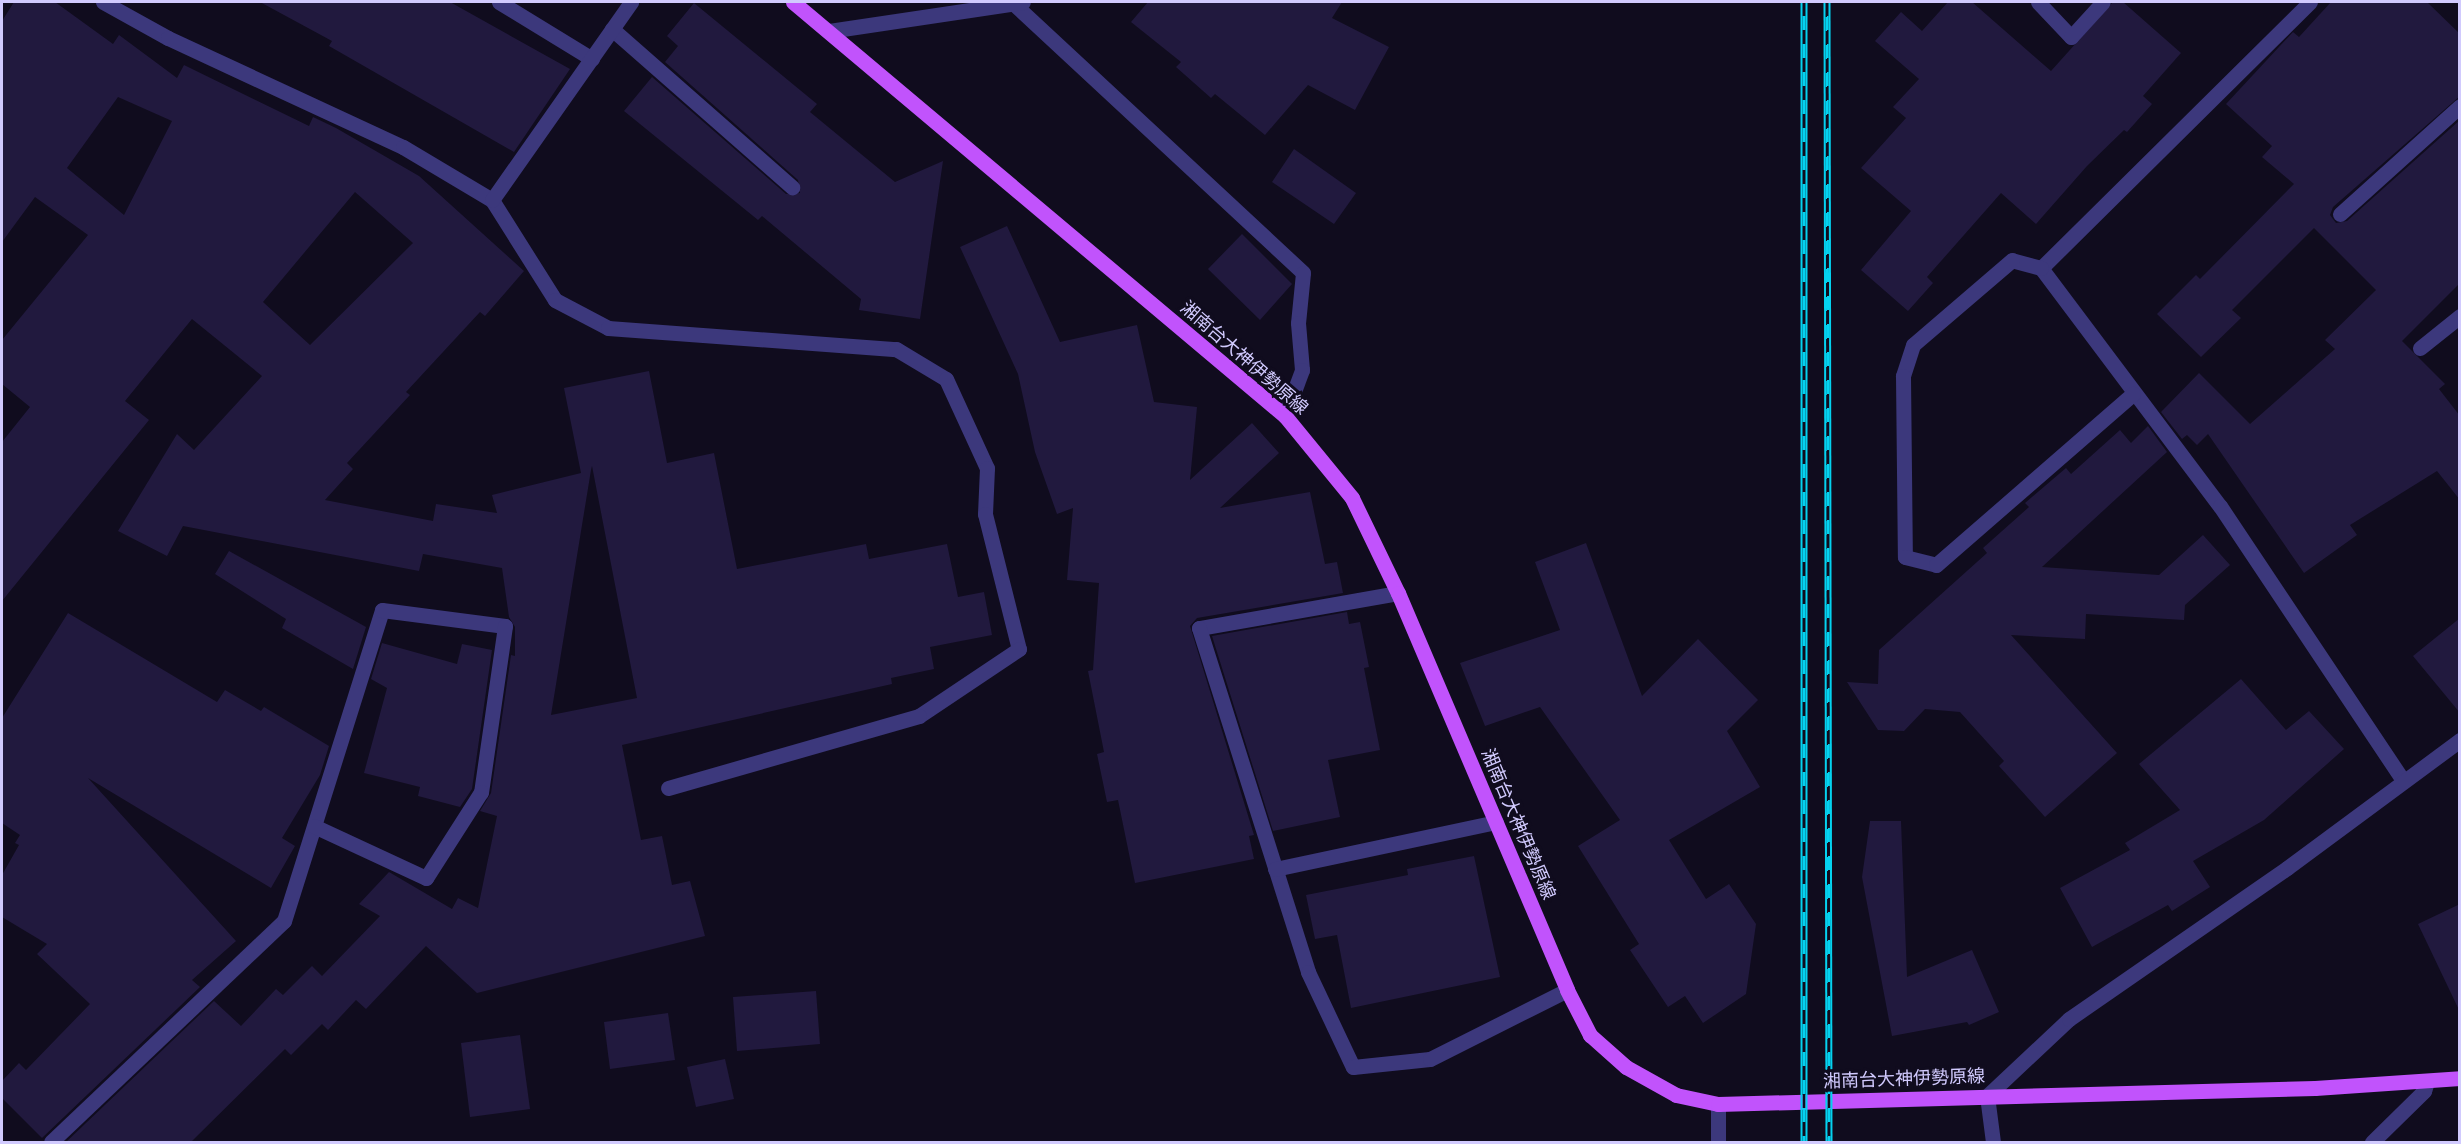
<!DOCTYPE html>
<meta charset="utf-8">
<style>
body{margin:0}
#map{position:relative;width:2461px;height:1144px;overflow:hidden;background:#100c1e;font-family:Rubik,"Noto Sans JP",sans-serif}
div>[style]{position:absolute}
[style*='--x']{left:calc(var(--x)*1px);top:calc(var(--y)*1px);width:calc(var(--w)*1px);rotate:calc(var(--a)*1deg)}
.building>*{inset:0;background:#21193e}
.minor>*{height:15px;margin:-7.5px;padding:0 7.5px;transform-origin:7.5px;border-radius:7.5px;background:#3c387c}
.major>*{height:15px;margin:-7.5px;padding:0 7.5px;transform-origin:7.5px;border-radius:7.5px;background:#c153fc}
.rail>*{height:7px;margin-top:-3.5px;transform-origin:0;background:repeating-linear-gradient(90deg,#100c1e 0 14px,#04d2f0 0 28px);box-sizing:border-box;border-block:2px solid #04d2f0}
span{translate:-50% -50%;white-space:nowrap;text-align:center;line-height:1.15;-webkit-text-stroke:6px #100c1e;paint-order:stroke}
.street-label{font-size:18px;color:#d1cafe}
.frame{position:absolute;inset:0;border:3px solid #d1cafe;pointer-events:none}
</style>
<div id="map">
<div class="building">
<div style="clip-path:polygon(evenodd,14px 2px,55px 2px,113px 44px,119px 35px,177px 78px,184px 65px,309px 126px,313px 117px,336px 128px,419px 176px,524px 271px,485px 316px,480px 312px,406px 392px,410px 395px,347px 463px,353px 469px,325px 500px,433px 521px,436px 504px,497px 513px,492px 495px,581px 473px,564px 388px,649px 371px,667px 463px,714px 453px,737px 569px,866px 544px,869px 559px,947px 544px,958px 597px,984px 592px,992px 635px,930px 647px,934px 669px,891px 678px,892px 684px,622px 745px,641px 840px,662px 836px,672px 885px,690px 881px,705px 936px,477px 993px,426px 946px,366px 1009px,356px 1000px,328px 1030px,322px 1024px,291px 1055px,285px 1049px,190px 1143px,65px 1143px,214px 1001px,241px 1026px,276px 989px,283px 995px,312px 966px,322px 976px,380px 916px,359px 904px,389px 872px,452px 909px,458px 898px,478px 908px,497px 816px,480px 811px,491px 793px,511px 655px,515px 656px,515px 627px,509px 617px,502px 568px,423px 554px,419px 571px,183px 526px,167px 556px,118px 531px,177px 434px,194px 450px,262px 376px,192px 319px,125px 401px,149px 420px,2px 601px,2px 442px,30px 407px,2px 384px,2px 340px,88px 235px,35px 197px,2px 242px,2px 21px,14px 2px,118px 97px,172px 121px,124px 215px,67px 168px,118px 97px,14px 2px,355px 192px,413px 243px,310px 345px,263px 302px,355px 192px,14px 2px,592px 466px,637px 698px,551px 715px,591px 470px,592px 466px)"></div>
<div style="clip-path:polygon(260px 2px,450px 2px,570px 69px,514px 152px,329px 46px,332px 41px)"></div>
<div style="clip-path:polygon(1148px 2px,1342px 2px,1332px 18px,1389px 47px,1355px 110px,1308px 85px,1265px 135px,1215px 94px,1211px 98px,1176px 67px,1181px 62px,1131px 22px)"></div>
<div style="clip-path:polygon(1948px 2px,1972px 2px,2051px 71px,2113px 2px,2123px 2px,2181px 53px,2143px 96px,2152px 104px,2127px 132px,2124px 130px,2087px 166px,2036px 224px,2001px 193px,1927px 277px,1933px 283px,1908px 311px,1861px 270px,1911px 211px,1861px 168px,1906px 118px,1893px 107px,1919px 79px,1875px 41px,1901px 12px,1922px 31px)"></div>
<div style="clip-path:polygon(2331px 2px,2427px 2px,2460px 34px,2460px 96px,2333px 207px,2330px 215px,2336px 223px,2347px 221px,2460px 120px,2460px 283px,2402px 341px,2445px 384px,2439px 389px,2460px 416px,2460px 500px,2437px 471px,2350px 525px,2357px 535px,2304px 573px,2208px 434px,2197px 445px,2187px 435px,2182px 439px,2161px 412px,2199px 373px,2250px 424px,2335px 349px,2325px 340px,2376px 290px,2314px 228px,2232px 310px,2241px 318px,2201px 357px,2157px 314px,2196px 275px,2200px 279px,2294px 184px,2262px 157px,2272px 146px,2226px 104px,2293px 32px,2299px 37px)"></div>
<div style="clip-path:polygon(694px 3px,817px 104px,810px 112px,895px 182px,943px 161px,920px 319px,859px 310px,861px 299px,762px 216px,758px 220px,624px 111px,652px 77px,786px 194px,800px 193px,798px 180px,665px 62px,678px 46px,667px 36px)"></div>
<div style="clip-path:polygon(1294px 149px,1356px 193px,1334px 224px,1272px 182px)"></div>
<div style="clip-path:polygon(1007px 226px,1060px 342px,1137px 325px,1154px 402px,1197px 407px,1190px 480px,1252px 423px,1279px 453px,1220px 508px,1310px 492px,1325px 564px,1337px 562px,1343px 593px,1197px 618px,1190px 626px,1254px 835px,1249px 836px,1254px 859px,1135px 883px,1118px 800px,1107px 802px,1097px 754px,1104px 752px,1088px 671px,1093px 670px,1099px 583px,1067px 580px,1073px 508px,1057px 514px,1035px 452px,1018px 374px,960px 247px)"></div>
<div style="clip-path:polygon(1242px 234px,1292px 284px,1260px 320px,1208px 269px)"></div>
<div style="clip-path:polygon(2148px 426px,2167px 452px,2042px 567px,2159px 575px,2203px 535px,2230px 565px,2185px 605px,2184px 620px,2086px 614px,2085px 639px,2011px 635px,2117px 753px,2045px 817px,1999px 766px,2004px 761px,1960px 712px,1925px 709px,1904px 731px,1878px 730px,1847px 682px,1878px 684px,1879px 650px,1987px 553px,1983px 548px,2029px 507px,2025px 503px,2066px 468px,2071px 474px,2120px 430px,2131px 443px)"></div>
<div style="clip-path:polygon(1586px 543px,1642px 696px,1698px 639px,1758px 700px,1727px 731px,1760px 787px,1669px 840px,1706px 899px,1729px 884px,1756px 924px,1746px 994px,1703px 1023px,1685px 996px,1668px 1007px,1630px 950px,1639px 944px,1578px 846px,1620px 820px,1540px 707px,1485px 726px,1460px 663px,1560px 630px,1535px 562px)"></div>
<div style="clip-path:polygon(229px 551px,366px 627px,353px 669px,282px 628px,286px 619px,215px 574px)"></div>
<div style="clip-path:polygon(1347px 612px,1349px 624px,1360px 622px,1369px 667px,1364px 668px,1380px 750px,1328px 760px,1340px 817px,1273px 831px,1212px 636px)"></div>
<div style="clip-path:polygon(68px 613px,217px 702px,225px 690px,261px 711px,264px 707px,329px 746px,320px 775px,282px 838px,295px 846px,271px 888px,88px 778px,236px 941px,192px 980px,200px 987px,42px 1138px,2px 1098px,2px 1081px,19px 1063px,26px 1070px,90px 1004px,37px 954px,47px 944px,2px 917px,2px 875px,19px 845px,15px 843px,20px 835px,2px 823px,2px 718px)"></div>
<div style="clip-path:polygon(2460px 618px,2460px 713px,2413px 656px)"></div>
<div style="clip-path:polygon(382px 643px,457px 664px,462px 644px,492px 650px,472px 789px,460px 807px,418px 796px,420px 787px,364px 773px,387px 688px,371px 679px)"></div>
<div style="clip-path:polygon(2241px 679px,2286px 730px,2309px 711px,2344px 749px,2264px 820px,2193px 861px,2210px 887px,2172px 911px,2168px 905px,2092px 947px,2060px 888px,2130px 850px,2125px 843px,2180px 810px,2139px 764px)"></div>
<div style="clip-path:polygon(1870px 821px,1901px 821px,1907px 977px,1972px 950px,1999px 1012px,1969px 1025px,1967px 1022px,1892px 1036px,1862px 877px)"></div>
<div style="clip-path:polygon(1474px 856px,1500px 977px,1351px 1008px,1337px 935px,1315px 939px,1306px 895px,1408px 875px,1407px 869px)"></div>
<div style="clip-path:polygon(2460px 904px,2460px 1012px,2418px 924px)"></div>
<div style="clip-path:polygon(816px 991px,820px 1044px,737px 1051px,733px 997px)"></div>
<div style="clip-path:polygon(668px 1013px,675px 1060px,610px 1069px,604px 1022px)"></div>
<div style="clip-path:polygon(520px 1035px,530px 1109px,470px 1117px,461px 1043px)"></div>
<div style="clip-path:polygon(725px 1059px,734px 1099px,696px 1107px,687px 1067px)"></div>
</div>
<div class="minor">
<div style="--x:103;--y:2;--w:74;--a:29"></div>
<div style="--x:168;--y:38;--w:259;--a:24.9"></div>
<div style="--x:403;--y:147;--w:104;--a:30.8"></div>
<div style="--x:492;--y:200;--w:118;--a:57.8"></div>
<div style="--x:555;--y:300;--w:60;--a:27.8"></div>
<div style="--x:608;--y:328;--w:289;--a:4.2"></div>
<div style="--x:896;--y:349;--w:58;--a:31"></div>
<div style="--x:946;--y:379;--w:98;--a:65.3"></div>
<div style="--x:987;--y:468;--w:46;--a:92.5"></div>
<div style="--x:985;--y:514;--w:139;--a:75.9"></div>
<div style="--x:1019;--y:649;--w:120;--a:146.2"></div>
<div style="--x:919;--y:716;--w:261;--a:164"></div>
<div style="--x:499;--y:2;--w:109;--a:31.5"></div>
<div style="--x:2038;--y:2;--w:48;--a:46.7"></div>
<div style="--x:2071;--y:37;--w:47;--a:-47.6"></div>
<div style="--x:2310;--y:2;--w:378;--a:135.3"></div>
<div style="--x:2041;--y:268;--w:298;--a:53.1"></div>
<div style="--x:2220;--y:506;--w:328;--a:56.3"></div>
<div style="--x:1015;--y:5;--w:393;--a:42.9"></div>
<div style="--x:1303;--y:273;--w:50;--a:95.7"></div>
<div style="--x:1298;--y:323;--w:47;--a:85.1"></div>
<div style="--x:1302;--y:370;--w:49;--a:110.3"></div>
<div style="--x:612;--y:29;--w:240;--a:41.3"></div>
<div style="--x:829;--y:31;--w:196;--a:-8.5"></div>
<div style="--x:492;--y:200;--w:242;--a:-54.9"></div>
<div style="--x:2340;--y:214;--w:161;--a:-42"></div>
<div style="--x:2041;--y:268;--w:30;--a:-165"></div>
<div style="--x:2012;--y:260;--w:130;--a:139.4"></div>
<div style="--x:1913;--y:345;--w:33;--a:108"></div>
<div style="--x:1903;--y:376;--w:181;--a:89.4"></div>
<div style="--x:1905;--y:557;--w:32;--a:14"></div>
<div style="--x:1936;--y:565;--w:261;--a:-41"></div>
<div style="--x:2420;--y:348;--w:51;--a:-38.7"></div>
<div style="--x:1398;--y:593;--w:202;--a:170"></div>
<div style="--x:1199;--y:628;--w:361;--a:72.4"></div>
<div style="--x:1308;--y:972;--w:105;--a:64.7"></div>
<div style="--x:1353;--y:1067;--w:77;--a:-5.9"></div>
<div style="--x:1430;--y:1059;--w:153;--a:-26.7"></div>
<div style="--x:1275;--y:869;--w:226;--a:-12"></div>
<div style="--x:1718;--y:1104;--w:38;--a:90"></div>
<div style="--x:51;--y:1142;--w:321;--a:-43.5"></div>
<div style="--x:284;--y:921;--w:326;--a:-72.5"></div>
<div style="--x:382;--y:610;--w:124;--a:7.4"></div>
<div style="--x:505;--y:626;--w:168;--a:98.2"></div>
<div style="--x:481;--y:792;--w:102;--a:122.6"></div>
<div style="--x:426;--y:878;--w:123;--a:-155.1"></div>
<div style="--x:1993;--y:1142;--w:46;--a:-97.4"></div>
<div style="--x:1987;--y:1096;--w:112;--a:-43.2"></div>
<div style="--x:2069;--y:1019;--w:265;--a:-34.7"></div>
<div style="--x:2287;--y:868;--w:215;--a:-36.5"></div>
<div style="--x:2372;--y:1142;--w:73;--a:-44.4"></div>
<div style="--x:2424;--y:1091;--w:9;--a:-72"></div>
</div>
<div class="major">
<div style="--x:793;--y:2;--w:643;--a:40.08"></div>
<div style="--x:1285;--y:416;--w:106;--a:50.7"></div>
<div style="--x:1352;--y:498;--w:106;--a:64.2"></div>
<div style="--x:1398;--y:593;--w:431;--a:66.9"></div>
<div style="--x:1567;--y:990;--w:51;--a:62.9"></div>
<div style="--x:1590;--y:1035;--w:48;--a:41.6"></div>
<div style="--x:1626;--y:1067;--w:57;--a:29.2"></div>
<div style="--x:1676;--y:1095;--w:43;--a:12.1"></div>
<div style="--x:1718;--y:1104;--w:597;--a:-1.54"></div>
<div style="--x:2315;--y:1088;--w:145;--a:-3.9"></div>
</div>
<div class="rail">
<div style="--x:1804;--y:2;--w:1140;--a:90"></div>
<div style="--x:1827;--y:2;--w:1140;--a:89.9"></div>
</div>
<div class="street-label">
<span style="left:1244px;top:358px;rotate:41deg">湘南台大神伊勢原線</span>
<span style="left:1518px;top:824px;rotate:67deg">湘南台大神伊勢原線</span>
<span style="left:1904px;top:1079px;rotate:-2deg">湘南台大神伊勢原線</span>
</div>
<div class="frame"></div>
</div>
